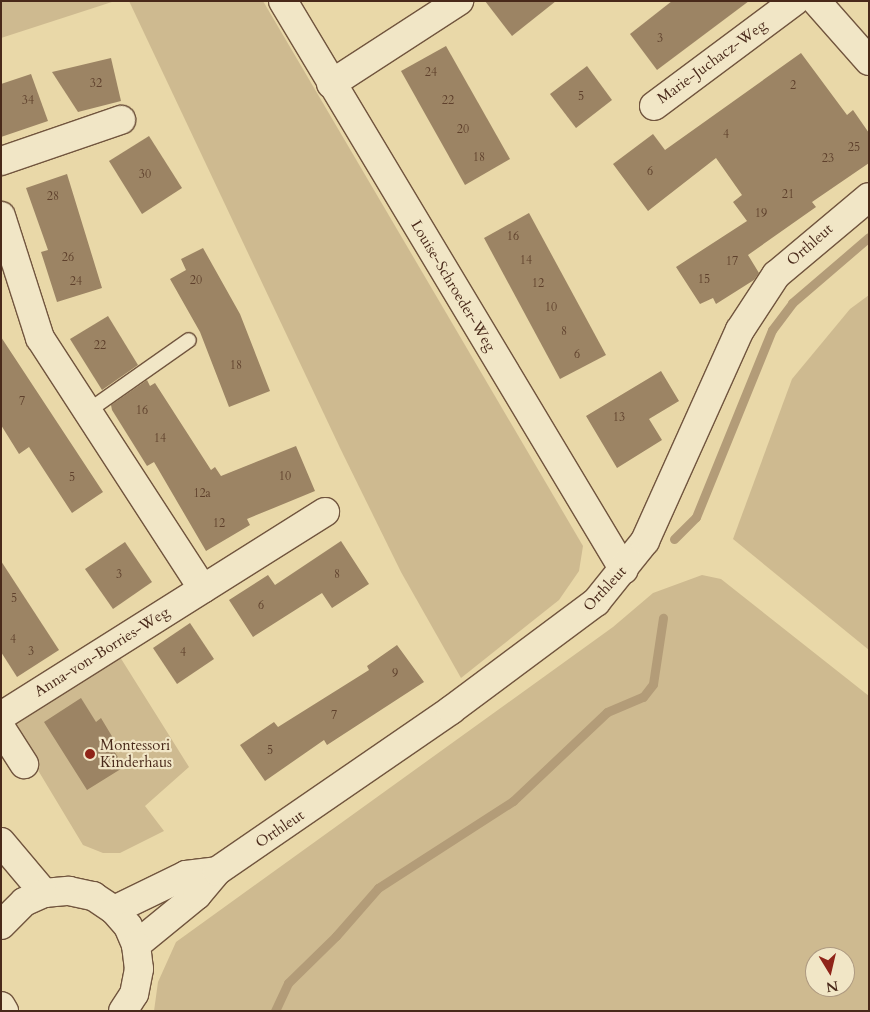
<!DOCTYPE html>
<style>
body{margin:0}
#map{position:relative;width:870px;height:1012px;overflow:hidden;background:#e9d8a8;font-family:Cardo,serif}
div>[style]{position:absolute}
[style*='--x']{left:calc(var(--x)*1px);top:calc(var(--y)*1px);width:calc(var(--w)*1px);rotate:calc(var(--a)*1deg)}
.green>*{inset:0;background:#ceba90}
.stream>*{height:9px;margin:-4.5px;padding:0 4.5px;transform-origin:4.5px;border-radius:4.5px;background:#b39c78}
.building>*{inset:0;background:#9c8464}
.roads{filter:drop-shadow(1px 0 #71553e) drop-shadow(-1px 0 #71553e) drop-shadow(0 1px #71553e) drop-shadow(0 -1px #71553e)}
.service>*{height:14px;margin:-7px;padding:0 7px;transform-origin:7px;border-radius:7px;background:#f1e6c6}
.minor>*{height:28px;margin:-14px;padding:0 14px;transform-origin:14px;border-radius:14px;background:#f1e6c6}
.secondary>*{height:28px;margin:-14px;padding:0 14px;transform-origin:14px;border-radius:14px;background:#f1e6c6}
.dots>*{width:14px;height:14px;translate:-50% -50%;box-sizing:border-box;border:2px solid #f1e6c6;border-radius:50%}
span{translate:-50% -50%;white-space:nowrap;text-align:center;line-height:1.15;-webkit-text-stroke:4.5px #f1e6c6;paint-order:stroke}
.number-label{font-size:12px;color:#5e402c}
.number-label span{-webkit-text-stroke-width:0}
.street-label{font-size:15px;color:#49291a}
.poi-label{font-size:15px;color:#49291a}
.left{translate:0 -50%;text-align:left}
.frame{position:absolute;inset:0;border:2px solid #49291a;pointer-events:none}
.north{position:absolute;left:805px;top:947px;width:50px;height:50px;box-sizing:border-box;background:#f1e6c6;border:1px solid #ae9a81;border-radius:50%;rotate:171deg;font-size:14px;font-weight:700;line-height:20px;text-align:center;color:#49291a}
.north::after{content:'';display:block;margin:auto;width:18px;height:22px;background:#8f2418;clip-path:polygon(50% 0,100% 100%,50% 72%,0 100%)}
</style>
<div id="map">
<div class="green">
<div style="clip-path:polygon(1px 1px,115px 1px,1px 38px)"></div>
<div style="clip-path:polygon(129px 1px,263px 1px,583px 546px,579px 571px,559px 600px,461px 678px,401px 572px,341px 450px)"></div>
<div style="clip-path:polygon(869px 295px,869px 650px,733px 539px,792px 379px,850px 309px)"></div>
<div style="clip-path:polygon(evenodd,702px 575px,721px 579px,869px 696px,869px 1011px,154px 1011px,158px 982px,176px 942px,613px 627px,653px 593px,702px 575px,815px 957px,845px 957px,845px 987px,815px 987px,815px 957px)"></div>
<div style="clip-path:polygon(120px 657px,189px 767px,145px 806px,164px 831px,120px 853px,103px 853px,83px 845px,12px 727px)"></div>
</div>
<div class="stream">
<div style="--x:674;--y:539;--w:31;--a:-45"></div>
<div style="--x:696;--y:517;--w:202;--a:-67.9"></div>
<div style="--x:772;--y:330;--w:34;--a:-53"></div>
<div style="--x:792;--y:303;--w:101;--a:-40.6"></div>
<div style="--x:275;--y:1011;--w:31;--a:-65"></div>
<div style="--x:288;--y:983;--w:67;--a:-44.4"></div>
<div style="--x:336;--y:936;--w:64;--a:-48.8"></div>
<div style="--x:378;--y:888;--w:161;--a:-32.8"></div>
<div style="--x:513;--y:801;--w:129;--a:-43.4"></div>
<div style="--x:607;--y:712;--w:39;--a:-23"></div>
<div style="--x:643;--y:697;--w:16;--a:-52"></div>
<div style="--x:653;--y:684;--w:67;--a:-81.4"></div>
</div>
<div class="building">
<div style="clip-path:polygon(485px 1px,556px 1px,512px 36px)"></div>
<div style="clip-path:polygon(672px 1px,749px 1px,657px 70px,630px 34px)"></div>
<div style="clip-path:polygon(446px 46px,510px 159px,465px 185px,401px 71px)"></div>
<div style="clip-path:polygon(801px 53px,847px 115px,853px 110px,869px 133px,869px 163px,812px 202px,816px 207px,748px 255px,759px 273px,754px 280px,716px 304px,713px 298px,700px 304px,676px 267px,747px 221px,733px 202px,742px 195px,716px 158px,648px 211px,613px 164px,653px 134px,665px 150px)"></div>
<div style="clip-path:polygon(111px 58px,121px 101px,78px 112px,52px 72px)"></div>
<div style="clip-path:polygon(587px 66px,612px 100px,576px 128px,550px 94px)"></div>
<div style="clip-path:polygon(31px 74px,48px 121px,1px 137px,1px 84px)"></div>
<div style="clip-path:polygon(149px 136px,182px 188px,142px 214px,109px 161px)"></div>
<div style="clip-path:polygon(67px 174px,102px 288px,57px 302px,41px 252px,48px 250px,26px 188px)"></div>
<div style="clip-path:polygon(529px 213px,606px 355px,560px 379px,484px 238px)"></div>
<div style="clip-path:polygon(203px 248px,240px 314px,270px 391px,229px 407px,200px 332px,170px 279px,186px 270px,181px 259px)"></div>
<div style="clip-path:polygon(108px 316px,138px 365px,102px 390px,70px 339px)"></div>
<div style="clip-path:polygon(1px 337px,103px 492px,72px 513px,29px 447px,19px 454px,1px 425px)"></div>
<div style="clip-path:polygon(661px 371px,679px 401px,649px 419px,662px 440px,617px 468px,586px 416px)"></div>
<div style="clip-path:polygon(147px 380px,150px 386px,155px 383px,211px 470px,215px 467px,221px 476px,296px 446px,315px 491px,247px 519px,250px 525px,206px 551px,154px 462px,147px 466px,112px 410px,111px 405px)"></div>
<div style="clip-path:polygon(341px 541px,369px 584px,332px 608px,322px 593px,253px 637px,229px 600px,268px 575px,275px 585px)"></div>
<div style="clip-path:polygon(125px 542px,152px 582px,113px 609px,85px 569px)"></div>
<div style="clip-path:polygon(1px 561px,59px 650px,17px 677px,1px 652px)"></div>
<div style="clip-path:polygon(190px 623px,214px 659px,177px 684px,153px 648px)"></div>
<div style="clip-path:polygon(397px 645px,424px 682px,327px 745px,324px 740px,265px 781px,240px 745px,274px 722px,278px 727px,369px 670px,367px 666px)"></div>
<div style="clip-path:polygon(81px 698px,96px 722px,101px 718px,113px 738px,108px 741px,124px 767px,87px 790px,44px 722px)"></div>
</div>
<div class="roads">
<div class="service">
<div style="--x:88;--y:411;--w:123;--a:-35.1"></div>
</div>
<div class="minor">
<div style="--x:283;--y:1;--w:663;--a:59.07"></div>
<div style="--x:816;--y:1;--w:80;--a:48.5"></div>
<div style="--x:331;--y:84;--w:153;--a:-33"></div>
<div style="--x:654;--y:106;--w:176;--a:-36.7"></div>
<div style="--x:1;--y:161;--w:127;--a:-18.9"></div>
<div style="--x:1;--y:216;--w:128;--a:72.3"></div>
<div style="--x:40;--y:338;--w:299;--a:57"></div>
<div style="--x:1;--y:716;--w:383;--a:-32.2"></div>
<div style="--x:1;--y:728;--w:43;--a:57.4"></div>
<div style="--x:114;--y:910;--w:80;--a:-25.9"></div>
<div style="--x:186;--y:875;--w:31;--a:-7"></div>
<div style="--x:136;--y:945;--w:79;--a:-39.3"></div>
<div style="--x:197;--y:895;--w:31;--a:-50"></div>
<div style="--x:217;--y:871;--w:284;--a:-34.5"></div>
<div style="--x:451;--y:710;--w:181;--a:-36.7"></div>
<div style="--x:596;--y:602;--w:78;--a:-51.2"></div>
<div style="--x:645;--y:541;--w:231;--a:-65.8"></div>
<div style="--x:740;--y:330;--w:66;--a:-56.8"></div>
<div style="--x:776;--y:275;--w:121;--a:-40"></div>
</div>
<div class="secondary">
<div style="--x:1;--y:842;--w:67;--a:49.9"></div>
<div style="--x:1;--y:925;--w:33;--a:-45"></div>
<div style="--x:24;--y:902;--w:22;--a:-24"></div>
<div style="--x:44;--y:893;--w:25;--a:-5"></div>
<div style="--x:69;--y:891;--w:25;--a:12"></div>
<div style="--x:93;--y:896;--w:25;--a:34"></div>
<div style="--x:114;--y:910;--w:21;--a:49"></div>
<div style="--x:128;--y:926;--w:21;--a:67"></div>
<div style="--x:136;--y:945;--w:24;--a:83"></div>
<div style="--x:139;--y:969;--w:25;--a:101"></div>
<div style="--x:134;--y:994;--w:20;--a:123"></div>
<div style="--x:1;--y:1006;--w:6;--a:59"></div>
</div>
</div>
<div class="dots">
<div style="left:90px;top:754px;background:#8f2418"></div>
</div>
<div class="number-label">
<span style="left:660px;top:39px">3</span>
<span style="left:431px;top:73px">24</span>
<span style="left:96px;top:84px">32</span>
<span style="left:793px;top:86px">2</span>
<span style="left:581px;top:97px">5</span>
<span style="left:28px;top:101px">34</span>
<span style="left:448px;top:101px">22</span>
<span style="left:463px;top:130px">20</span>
<span style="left:726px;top:135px">4</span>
<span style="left:854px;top:148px">25</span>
<span style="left:479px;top:158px">18</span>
<span style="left:828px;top:159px">23</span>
<span style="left:650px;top:172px">6</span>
<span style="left:145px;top:175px">30</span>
<span style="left:788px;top:195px">21</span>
<span style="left:53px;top:197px">28</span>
<span style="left:761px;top:214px">19</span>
<span style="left:513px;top:237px">16</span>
<span style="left:68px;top:258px">26</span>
<span style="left:526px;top:261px">14</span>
<span style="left:732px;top:262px">17</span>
<span style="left:704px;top:280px">15</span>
<span style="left:196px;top:281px">20</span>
<span style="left:76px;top:282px">24</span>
<span style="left:538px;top:284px">12</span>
<span style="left:551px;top:308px">10</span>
<span style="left:564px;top:332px">8</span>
<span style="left:100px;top:346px">22</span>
<span style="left:577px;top:355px">6</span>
<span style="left:236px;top:366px">18</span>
<span style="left:22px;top:402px">7</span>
<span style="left:142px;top:411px">16</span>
<span style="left:619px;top:418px">13</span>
<span style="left:160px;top:439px">14</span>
<span style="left:285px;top:477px">10</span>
<span style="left:72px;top:478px">5</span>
<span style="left:202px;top:494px">12a</span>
<span style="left:219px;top:524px">12</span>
<span style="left:119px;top:575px">3</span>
<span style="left:337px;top:575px">8</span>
<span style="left:14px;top:599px">5</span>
<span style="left:261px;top:606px">6</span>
<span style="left:13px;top:640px">4</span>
<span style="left:31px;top:652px">3</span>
<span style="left:183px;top:653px">4</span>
<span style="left:395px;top:674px">9</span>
<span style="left:334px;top:716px">7</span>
<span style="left:270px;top:751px">5</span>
</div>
<div class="street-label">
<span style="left:712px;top:62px;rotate:-36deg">Marie-Juchacz-Weg</span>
<span style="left:810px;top:245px;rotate:-41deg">Orthleut</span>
<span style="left:453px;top:286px;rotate:59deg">Louise-Schroeder-Weg</span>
<span style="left:605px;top:589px;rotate:-47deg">Orthleut</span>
<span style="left:102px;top:652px;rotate:-32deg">Anna-von-Borries-Weg</span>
<span style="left:280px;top:829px;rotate:-34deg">Orthleut</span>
</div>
<div class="poi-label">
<span class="left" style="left:100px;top:754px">Montessori<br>Kinderhaus</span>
</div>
<div class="frame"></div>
<div class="north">N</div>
</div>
